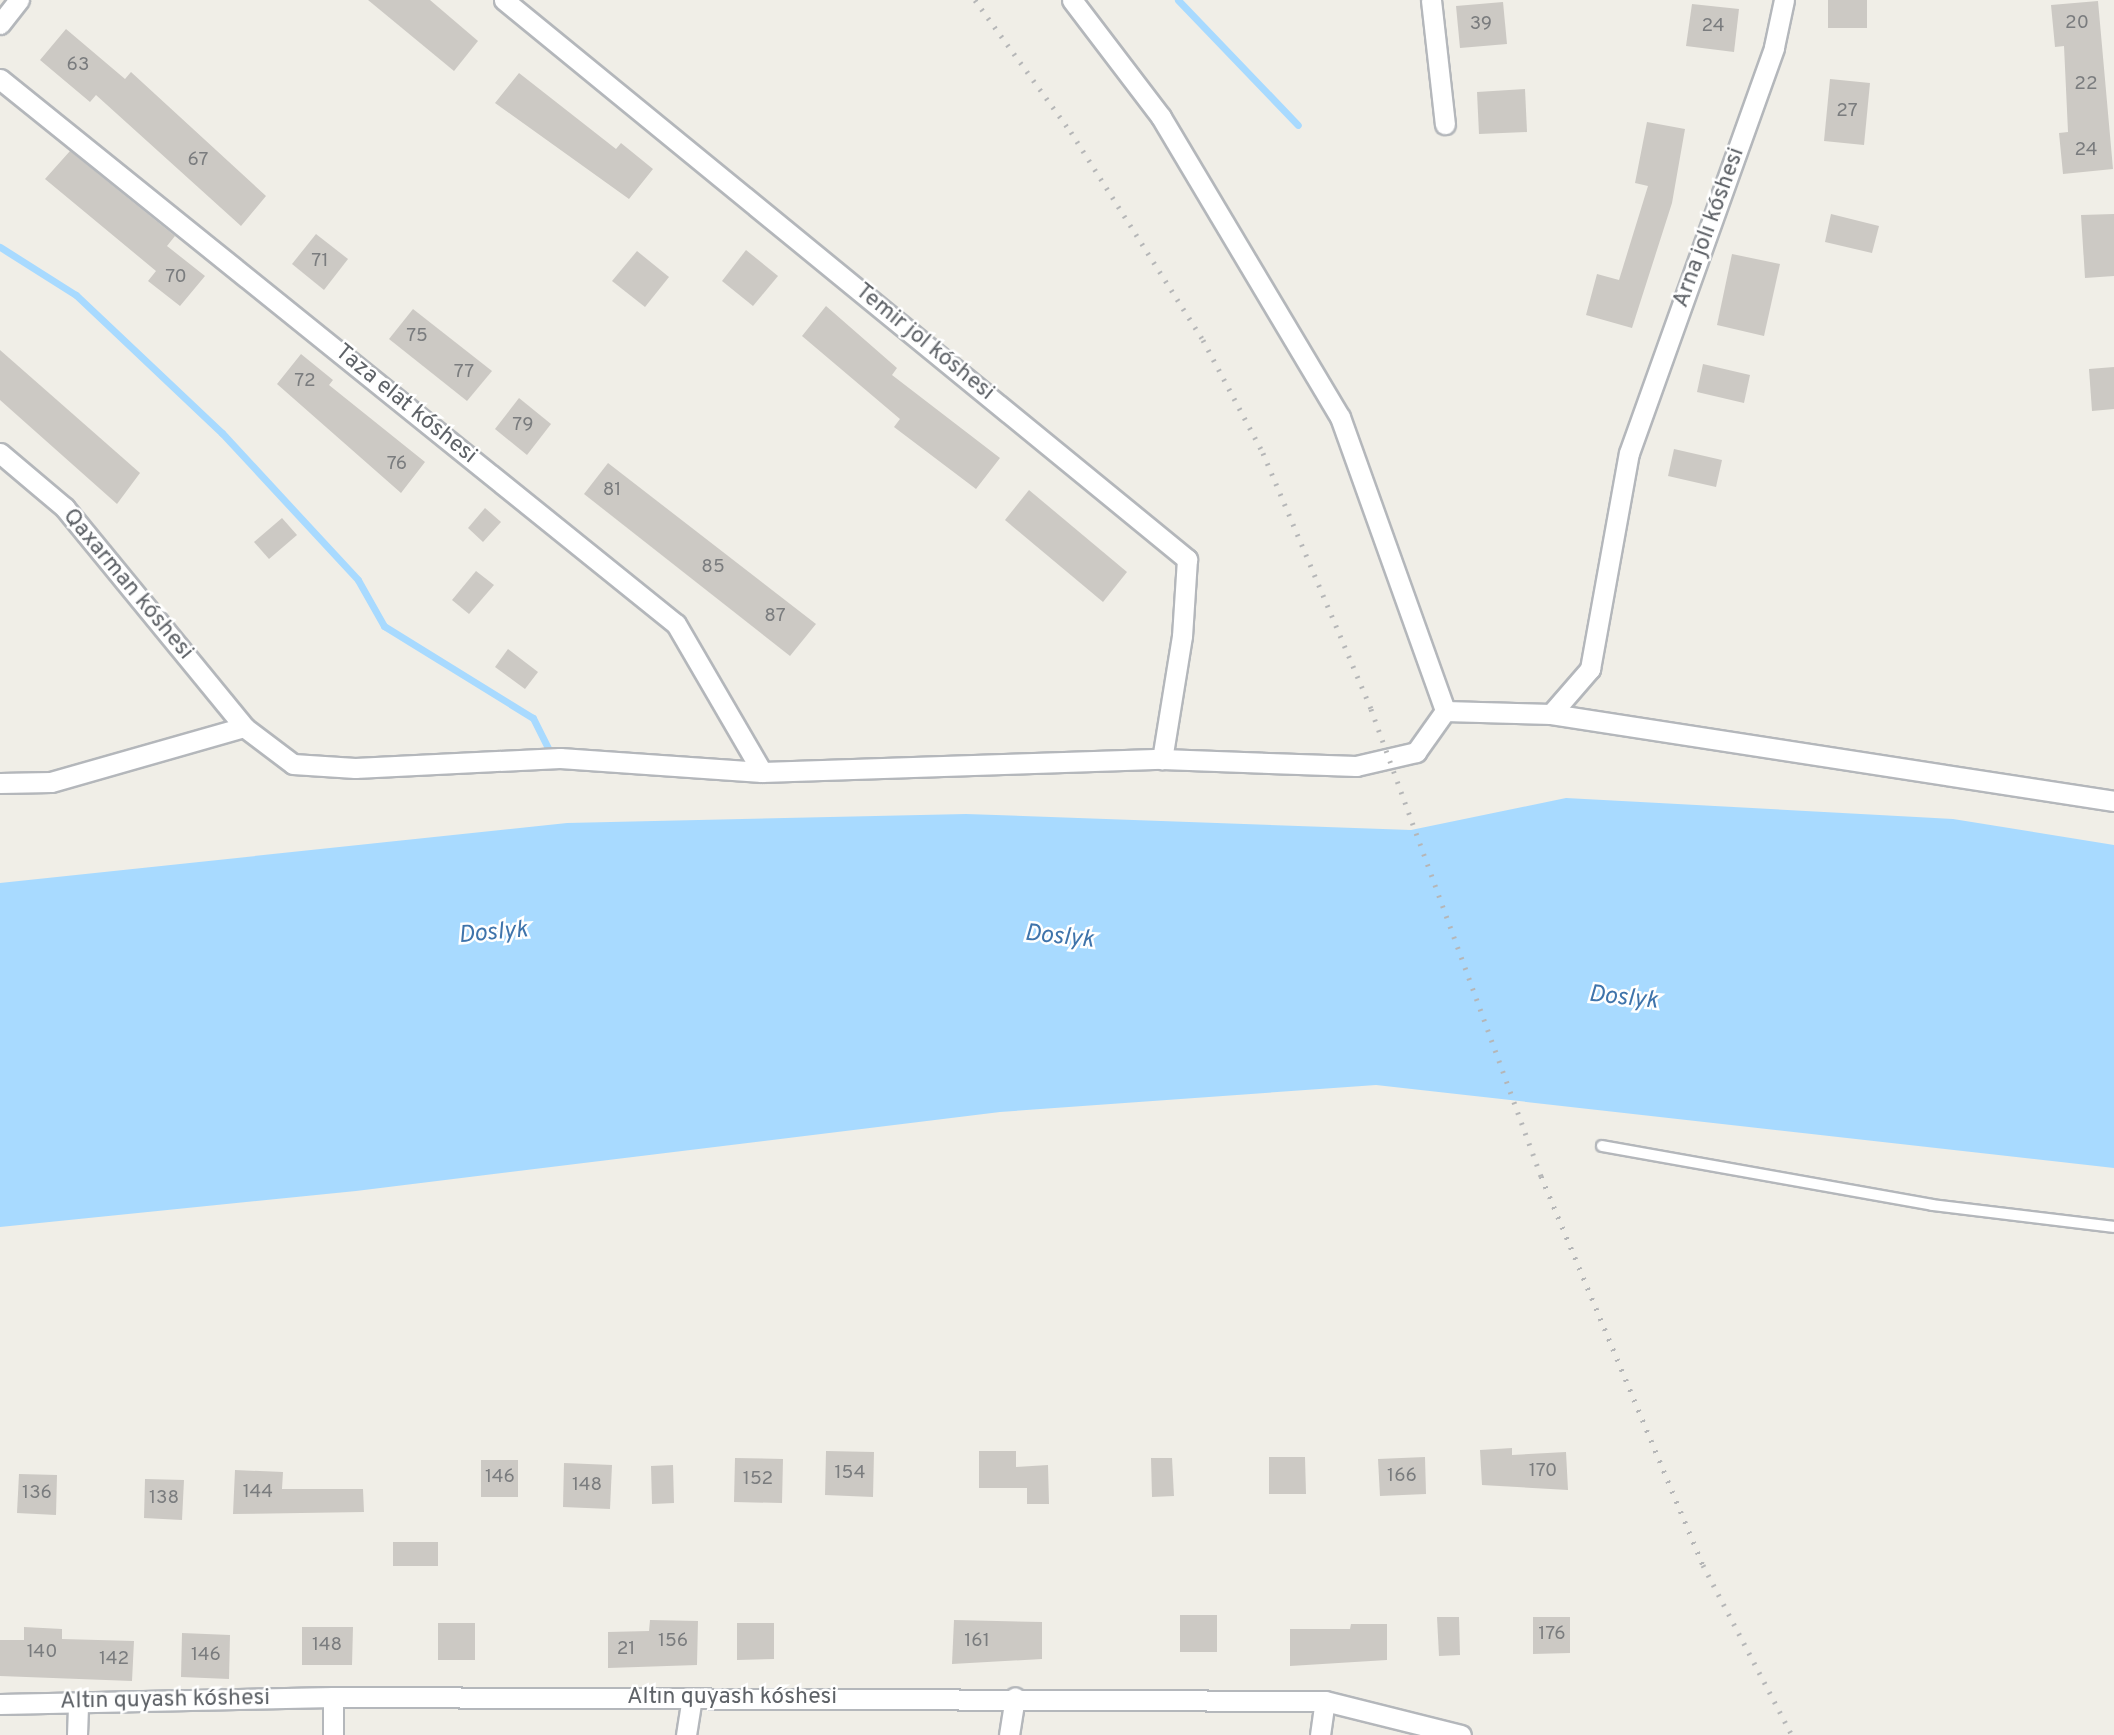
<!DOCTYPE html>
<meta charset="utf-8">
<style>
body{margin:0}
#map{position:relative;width:2114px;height:1735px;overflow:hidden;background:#f0eee7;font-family:Overpass,sans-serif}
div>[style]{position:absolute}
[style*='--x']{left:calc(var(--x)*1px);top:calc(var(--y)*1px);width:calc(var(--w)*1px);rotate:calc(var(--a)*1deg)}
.water>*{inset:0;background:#a8daff}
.stream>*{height:7px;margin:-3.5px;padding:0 3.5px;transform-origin:3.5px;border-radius:3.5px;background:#a8daff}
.building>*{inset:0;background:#ccc9c4}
.roads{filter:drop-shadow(2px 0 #b4b7bb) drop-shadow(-2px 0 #b4b7bb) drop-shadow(0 2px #b4b7bb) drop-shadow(0 -2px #b4b7bb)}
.lane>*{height:10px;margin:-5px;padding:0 5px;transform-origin:5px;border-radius:5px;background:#fff}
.street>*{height:19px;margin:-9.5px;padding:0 9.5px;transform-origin:9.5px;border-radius:9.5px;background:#fff}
.rail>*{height:5px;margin-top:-2.5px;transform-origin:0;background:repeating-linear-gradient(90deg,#b5b6b7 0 2px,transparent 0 11px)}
span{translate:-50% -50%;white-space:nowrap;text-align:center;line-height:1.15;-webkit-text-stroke:5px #fff;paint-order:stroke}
.number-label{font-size:19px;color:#7a7c7e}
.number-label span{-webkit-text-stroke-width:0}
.street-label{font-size:23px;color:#5e6267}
.water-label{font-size:24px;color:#3f74ab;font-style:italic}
</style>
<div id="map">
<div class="water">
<div style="clip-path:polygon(1566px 798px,1953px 819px,2114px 845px,2114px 1168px,1376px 1085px,1000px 1112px,356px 1191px,0 1227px,0 883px,567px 823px,966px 814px,1411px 830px)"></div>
</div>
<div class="stream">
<div style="--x:1178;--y:0;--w:173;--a:46.2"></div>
<div style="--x:0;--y:247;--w:90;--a:32.3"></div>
<div style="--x:76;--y:295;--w:201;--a:43.4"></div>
<div style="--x:222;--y:433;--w:200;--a:47.2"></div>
<div style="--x:358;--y:580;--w:53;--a:60.5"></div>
<div style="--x:384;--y:626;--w:175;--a:31.7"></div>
<div style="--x:533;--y:718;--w:40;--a:63.4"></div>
</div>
<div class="building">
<div style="clip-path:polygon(368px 0,430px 0,478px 41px,454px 71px)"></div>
<div style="clip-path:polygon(1828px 0,1867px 0,1867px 28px,1828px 28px)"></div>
<div style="clip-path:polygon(2098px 1px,2113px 169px,2063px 174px,2059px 133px,2068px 132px,2064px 46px,2055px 47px,2051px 5px)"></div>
<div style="clip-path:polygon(1503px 2px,1507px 44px,1460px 48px,1456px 6px)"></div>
<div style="clip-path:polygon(1692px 4px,1739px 9px,1734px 52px,1686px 46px)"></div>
<div style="clip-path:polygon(66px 29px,125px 79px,131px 72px,266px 196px,241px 226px,96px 95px,90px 102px,40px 60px)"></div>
<div style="clip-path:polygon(519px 73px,616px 149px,621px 143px,653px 169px,629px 199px,495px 103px)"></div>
<div style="clip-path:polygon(1830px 79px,1870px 83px,1864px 145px,1824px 141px)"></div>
<div style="clip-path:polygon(1525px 89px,1527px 132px,1479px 134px,1477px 92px)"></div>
<div style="clip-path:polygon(1647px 122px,1685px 129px,1672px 203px,1632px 328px,1586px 315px,1597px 274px,1619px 280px,1648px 186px,1635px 183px)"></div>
<div style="clip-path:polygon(70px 151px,175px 236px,167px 246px,205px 276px,180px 306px,148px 281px,156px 271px,45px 179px)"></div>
<div style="clip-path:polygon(1831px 214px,1879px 226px,1872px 253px,1825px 242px)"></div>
<div style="clip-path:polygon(2114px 214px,2114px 276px,2085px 278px,2081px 215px)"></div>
<div style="clip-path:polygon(316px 234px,348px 259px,324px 290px,292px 264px)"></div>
<div style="clip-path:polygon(746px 250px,778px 276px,753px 306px,722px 281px)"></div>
<div style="clip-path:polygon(637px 251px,669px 277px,645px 307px,612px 281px)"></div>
<div style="clip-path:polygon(1732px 254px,1780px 264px,1764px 336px,1717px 325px)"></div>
<div style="clip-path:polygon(826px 306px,897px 368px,892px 375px,1000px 458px,976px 489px,894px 427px,900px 419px,802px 336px)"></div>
<div style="clip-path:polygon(413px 309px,492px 371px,467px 401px,389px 339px)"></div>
<div style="clip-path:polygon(0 350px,140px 473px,117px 504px,0 400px)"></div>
<div style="clip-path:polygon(301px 354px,333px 380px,329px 385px,425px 462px,401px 493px,277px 384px)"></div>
<div style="clip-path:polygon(1703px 364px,1750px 375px,1744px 403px,1697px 392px)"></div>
<div style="clip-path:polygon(2114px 367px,2114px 409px,2092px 411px,2089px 369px)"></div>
<div style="clip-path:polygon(519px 398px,551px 424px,527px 455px,495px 429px)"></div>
<div style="clip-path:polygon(1674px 449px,1722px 460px,1716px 487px,1668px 476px)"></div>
<div style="clip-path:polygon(608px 463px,816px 624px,790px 656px,584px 494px)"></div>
<div style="clip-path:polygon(1029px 490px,1127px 572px,1103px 602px,1005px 520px)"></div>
<div style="clip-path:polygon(485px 508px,501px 522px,483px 542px,468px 528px)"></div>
<div style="clip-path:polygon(282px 518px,297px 535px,269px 559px,254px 542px)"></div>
<div style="clip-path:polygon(476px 571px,494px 585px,469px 614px,452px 600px)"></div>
<div style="clip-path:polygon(508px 649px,538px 672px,525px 689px,495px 667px)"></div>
<div style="clip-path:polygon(1512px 1448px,1512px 1455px,1566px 1452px,1568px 1490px,1482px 1485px,1480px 1450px)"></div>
<div style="clip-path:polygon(826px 1451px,874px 1452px,873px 1497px,825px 1495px)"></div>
<div style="clip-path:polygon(979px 1451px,1016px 1451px,1016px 1467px,1048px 1465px,1049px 1504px,1027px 1504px,1027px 1488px,979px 1488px)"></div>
<div style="clip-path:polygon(1269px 1457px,1305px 1457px,1306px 1494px,1269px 1494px)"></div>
<div style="clip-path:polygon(1425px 1457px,1426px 1494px,1380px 1496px,1378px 1459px)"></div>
<div style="clip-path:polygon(735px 1458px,783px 1459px,782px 1503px,734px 1502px)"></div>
<div style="clip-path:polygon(1151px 1458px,1172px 1458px,1174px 1496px,1152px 1497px)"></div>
<div style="clip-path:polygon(481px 1460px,518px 1460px,518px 1497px,481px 1497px)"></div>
<div style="clip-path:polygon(564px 1463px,612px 1465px,610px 1509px,563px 1507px)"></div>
<div style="clip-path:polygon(673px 1465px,674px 1503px,652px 1504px,651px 1466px)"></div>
<div style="clip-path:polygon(235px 1470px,283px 1472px,282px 1489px,363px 1489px,364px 1512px,233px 1514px)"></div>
<div style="clip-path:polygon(19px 1474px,57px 1475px,56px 1515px,17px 1513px)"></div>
<div style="clip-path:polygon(145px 1479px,184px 1480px,182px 1520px,144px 1518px)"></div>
<div style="clip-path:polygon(393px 1542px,438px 1542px,438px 1566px,393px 1566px)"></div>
<div style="clip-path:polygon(1180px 1615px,1217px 1615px,1217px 1652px,1180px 1652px)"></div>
<div style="clip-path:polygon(1437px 1617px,1459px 1617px,1460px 1655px,1439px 1656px)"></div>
<div style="clip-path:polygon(1533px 1617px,1570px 1617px,1570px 1653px,1533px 1654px)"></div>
<div style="clip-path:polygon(650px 1620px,698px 1621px,697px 1665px,608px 1668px,608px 1632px,649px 1631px)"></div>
<div style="clip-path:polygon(954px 1620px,1042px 1622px,1042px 1659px,952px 1664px)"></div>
<div style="clip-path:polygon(438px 1623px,475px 1623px,475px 1660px,438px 1660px)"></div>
<div style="clip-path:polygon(737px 1623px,774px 1623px,774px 1659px,737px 1660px)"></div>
<div style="clip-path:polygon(1351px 1624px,1387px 1624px,1387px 1660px,1290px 1666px,1290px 1629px,1350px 1629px)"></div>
<div style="clip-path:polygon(24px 1627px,62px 1629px,62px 1639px,134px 1641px,132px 1681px,0 1676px,0 1640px,24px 1640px)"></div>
<div style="clip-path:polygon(302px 1627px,353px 1627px,352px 1665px,302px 1665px)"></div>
<div style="clip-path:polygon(182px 1633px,230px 1635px,229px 1679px,181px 1677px)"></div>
</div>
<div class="roads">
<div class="lane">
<div style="--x:1602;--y:1146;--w:335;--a:10.1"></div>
<div style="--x:1932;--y:1205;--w:183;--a:6.9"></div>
</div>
<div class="street">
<div style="--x:504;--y:0;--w:883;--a:39.3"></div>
<div style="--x:1187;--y:559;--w:77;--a:93.7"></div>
<div style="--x:1182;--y:636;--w:125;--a:99.2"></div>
<div style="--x:1072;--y:0;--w:147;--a:52.7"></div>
<div style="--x:1161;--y:117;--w:349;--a:59.2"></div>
<div style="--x:1340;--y:417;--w:312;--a:70.3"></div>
<div style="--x:1431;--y:0;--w:125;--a:83.6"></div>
<div style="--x:0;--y:24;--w:31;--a:-52"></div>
<div style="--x:0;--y:79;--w:868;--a:38.88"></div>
<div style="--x:676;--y:624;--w:171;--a:59.8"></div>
<div style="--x:0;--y:453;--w:85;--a:40.2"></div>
<div style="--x:65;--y:508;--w:283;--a:50.7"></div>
<div style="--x:1445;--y:711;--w:106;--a:1.6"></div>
<div style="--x:1551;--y:714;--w:570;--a:8.78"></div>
<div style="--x:1551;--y:714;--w:60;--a:-49.1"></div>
<div style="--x:1590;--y:669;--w:219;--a:-79.8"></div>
<div style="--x:1629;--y:453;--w:431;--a:-70.3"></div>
<div style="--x:1774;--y:47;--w:48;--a:-78"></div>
<div style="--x:0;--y:783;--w:51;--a:-1.1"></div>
<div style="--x:51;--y:782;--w:201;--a:-15.9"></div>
<div style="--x:244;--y:727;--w:61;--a:37.1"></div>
<div style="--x:293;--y:764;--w:62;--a:3.7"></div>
<div style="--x:355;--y:768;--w:205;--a:-2.8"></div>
<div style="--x:560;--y:758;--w:202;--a:4"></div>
<div style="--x:762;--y:772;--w:400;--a:-1.9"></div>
<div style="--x:1162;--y:759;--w:194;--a:2.1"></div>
<div style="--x:1356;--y:766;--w:62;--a:-13.1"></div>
<div style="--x:1416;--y:752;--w:50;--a:-54.7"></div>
<div style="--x:333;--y:1697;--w:38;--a:90"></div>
<div style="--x:0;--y:1704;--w:333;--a:-1.2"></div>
<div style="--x:333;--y:1697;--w:992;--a:0.23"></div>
<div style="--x:1325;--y:1701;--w:140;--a:14"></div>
<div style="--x:77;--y:1735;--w:32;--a:-88"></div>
<div style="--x:686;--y:1735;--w:36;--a:-81"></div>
<div style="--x:1009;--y:1735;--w:38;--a:-81"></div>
<div style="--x:1320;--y:1735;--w:34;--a:-82"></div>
</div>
</div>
<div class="rail">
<div style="--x:975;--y:0;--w:163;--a:54"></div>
<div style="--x:1071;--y:132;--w:246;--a:57.6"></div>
<div style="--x:1203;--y:340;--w:128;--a:62"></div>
<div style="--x:1263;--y:453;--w:278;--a:67.1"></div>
<div style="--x:1371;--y:709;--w:497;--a:70"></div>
<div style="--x:1541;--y:1176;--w:421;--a:67.4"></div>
<div style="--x:1703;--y:1565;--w:192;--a:62.4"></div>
</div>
<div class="number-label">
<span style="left:2077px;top:24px">20</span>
<span style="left:1481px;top:25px">39</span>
<span style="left:1713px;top:27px">24</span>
<span style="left:78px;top:66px">63</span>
<span style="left:2086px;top:85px">22</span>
<span style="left:1847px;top:112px">27</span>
<span style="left:2086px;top:151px">24</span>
<span style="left:198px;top:161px">67</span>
<span style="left:320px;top:262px">71</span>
<span style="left:176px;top:278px">70</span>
<span style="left:417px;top:337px">75</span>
<span style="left:464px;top:373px">77</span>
<span style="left:305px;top:382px">72</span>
<span style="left:523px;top:426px">79</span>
<span style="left:397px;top:465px">76</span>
<span style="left:612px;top:491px">81</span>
<span style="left:713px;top:568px">85</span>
<span style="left:775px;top:617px">87</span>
<span style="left:1543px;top:1472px">170</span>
<span style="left:850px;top:1474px">154</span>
<span style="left:1402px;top:1477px">166</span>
<span style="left:500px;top:1478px">146</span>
<span style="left:758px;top:1480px">152</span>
<span style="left:587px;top:1486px">148</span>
<span style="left:258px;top:1493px">144</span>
<span style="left:37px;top:1494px">136</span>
<span style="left:164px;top:1499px">138</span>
<span style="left:1552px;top:1635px">176</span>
<span style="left:673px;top:1642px">156</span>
<span style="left:977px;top:1642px">161</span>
<span style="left:327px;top:1646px">148</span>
<span style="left:626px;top:1650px">21</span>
<span style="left:42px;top:1653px">140</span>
<span style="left:206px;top:1656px">146</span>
<span style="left:114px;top:1660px">142</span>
</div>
<div class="street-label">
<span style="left:1710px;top:228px;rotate:-70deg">Arna jolı kóshesi</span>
<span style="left:924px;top:343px;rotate:39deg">Temir jol kóshesi</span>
<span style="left:405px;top:405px;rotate:39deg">Taza elat kóshesi</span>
<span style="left:127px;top:585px;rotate:50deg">Qaxarman kóshesi</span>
<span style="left:732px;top:1698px">Altın quyash kóshesi</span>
<span style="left:165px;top:1701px;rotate:-1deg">Altın quyash kóshesi</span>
</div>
<div class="water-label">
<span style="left:493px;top:934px;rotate:-5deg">Doslyk</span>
<span style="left:1059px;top:938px;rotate:6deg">Doslyk</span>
<span style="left:1623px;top:999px;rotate:6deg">Doslyk</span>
</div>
</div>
